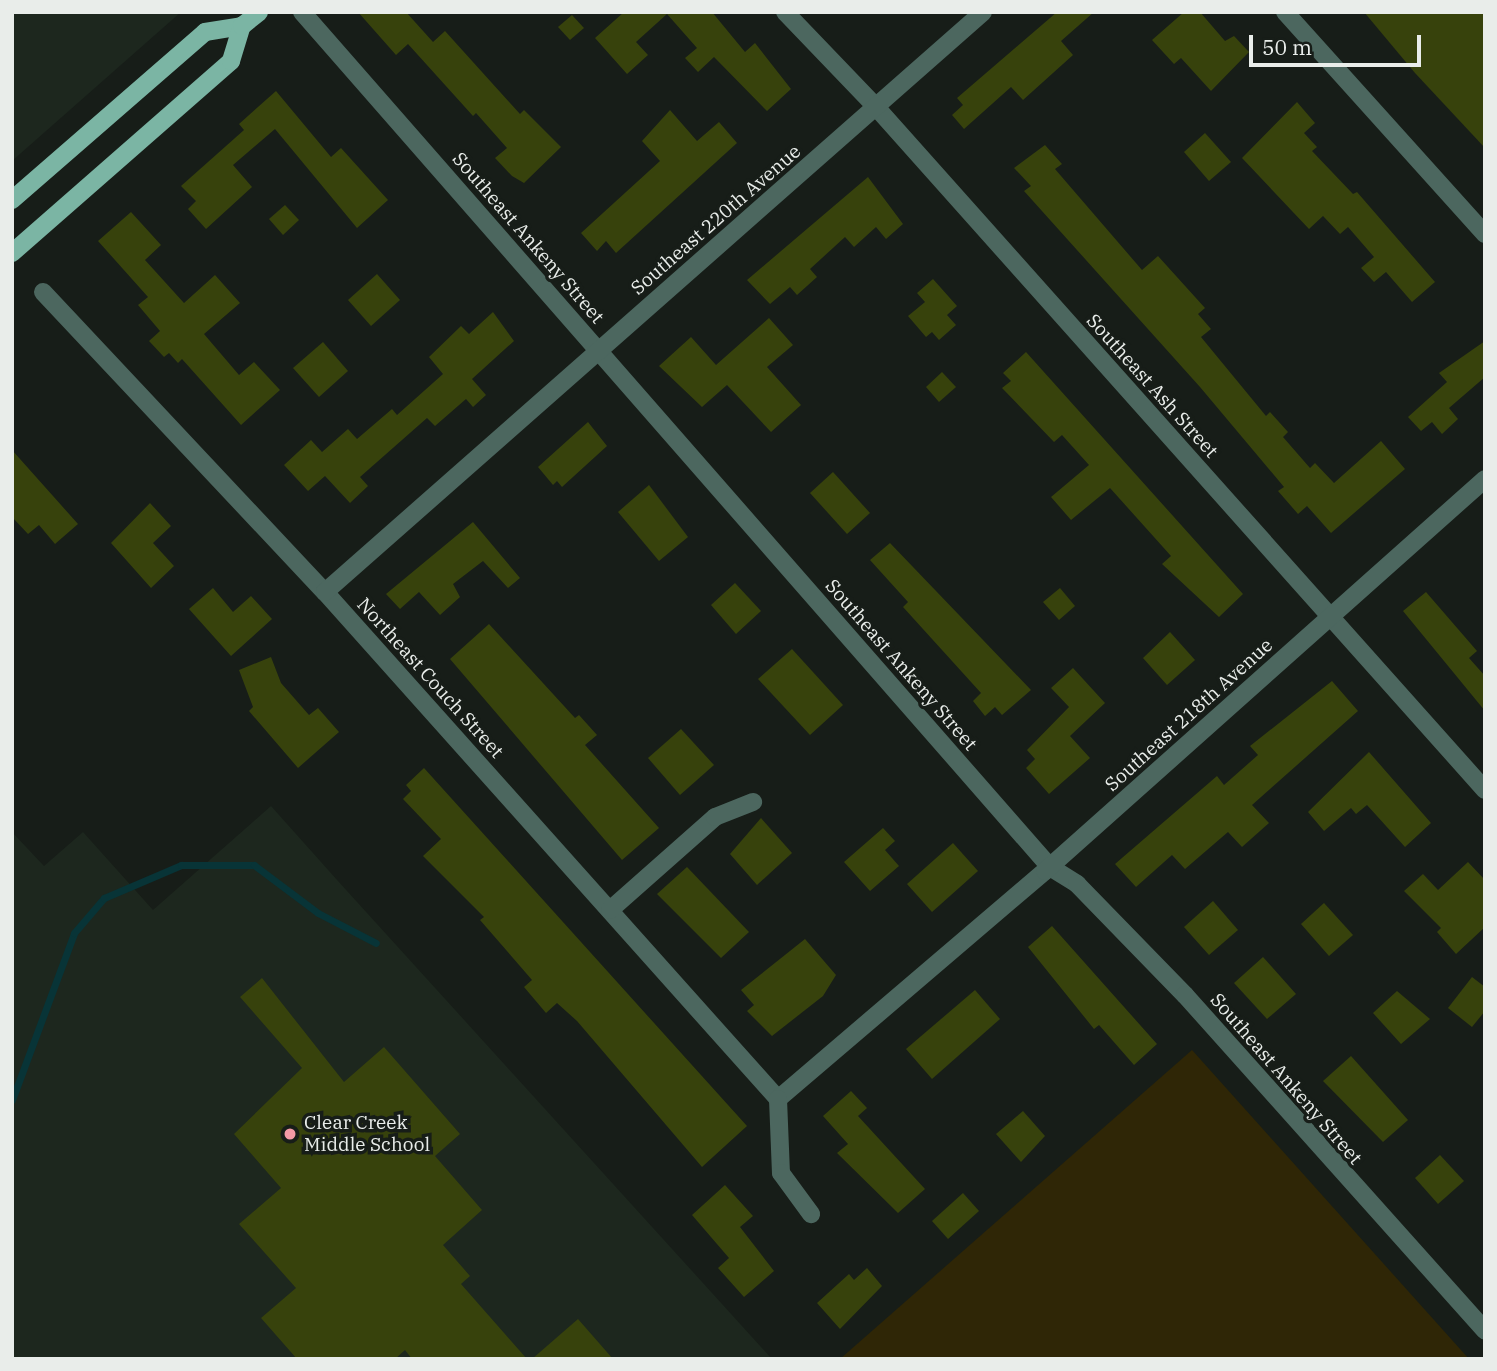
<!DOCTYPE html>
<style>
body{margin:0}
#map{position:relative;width:1497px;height:1371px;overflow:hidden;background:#171d18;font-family:"IBM Plex Serif",serif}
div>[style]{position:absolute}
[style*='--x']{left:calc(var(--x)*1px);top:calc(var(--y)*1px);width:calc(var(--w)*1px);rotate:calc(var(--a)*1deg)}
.built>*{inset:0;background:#1d271e}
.green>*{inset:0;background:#2f2606}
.stream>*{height:7px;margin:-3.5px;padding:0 3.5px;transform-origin:3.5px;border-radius:3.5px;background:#083437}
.building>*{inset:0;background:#37420c}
.minor>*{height:18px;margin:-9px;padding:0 9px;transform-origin:9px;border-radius:9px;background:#4c675f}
.major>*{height:18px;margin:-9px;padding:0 9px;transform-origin:9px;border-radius:9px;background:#7bb5a4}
.dots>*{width:19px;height:19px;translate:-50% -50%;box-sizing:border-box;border:4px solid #171d18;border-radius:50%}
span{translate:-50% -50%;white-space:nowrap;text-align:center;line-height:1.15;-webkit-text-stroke:7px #171d18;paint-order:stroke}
.street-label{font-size:19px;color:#e9edea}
.poi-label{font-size:19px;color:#e9edea}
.left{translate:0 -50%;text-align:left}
.frame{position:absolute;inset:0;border:14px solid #e9edea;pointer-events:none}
.scale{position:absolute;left:1249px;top:35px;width:172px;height:32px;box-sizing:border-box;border:4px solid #e9edea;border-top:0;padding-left:9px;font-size:21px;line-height:24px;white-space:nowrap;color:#e9edea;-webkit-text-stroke:5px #171d18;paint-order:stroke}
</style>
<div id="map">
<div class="built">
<div style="clip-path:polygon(12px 12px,181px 12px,12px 161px)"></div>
<div style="clip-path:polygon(271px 806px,338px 881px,772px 1359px,12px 1359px,12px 832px,44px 866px,83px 832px,153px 910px)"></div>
</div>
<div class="green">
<div style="clip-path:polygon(1192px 1050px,1469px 1359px,840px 1359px)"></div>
</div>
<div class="stream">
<div style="--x:12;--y:1100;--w:178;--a:-69.6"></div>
<div style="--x:74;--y:933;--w:46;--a:-49.4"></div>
<div style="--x:104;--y:898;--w:84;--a:-23.2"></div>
<div style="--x:181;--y:865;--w:73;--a:0"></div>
<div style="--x:254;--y:865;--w:80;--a:36.9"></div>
<div style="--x:318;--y:913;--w:65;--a:27.3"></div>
</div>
<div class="building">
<div style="clip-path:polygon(358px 12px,406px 12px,433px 42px,445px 31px,520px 114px,524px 110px,561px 147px,524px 183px,512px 176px,495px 158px,507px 148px,476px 113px,473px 116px,408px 44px,396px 55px)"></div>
<div style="clip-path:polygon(624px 12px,712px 12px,745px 52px,755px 43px,791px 89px,767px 111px,714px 57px,698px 72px,685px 58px,697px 48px,667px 14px,636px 42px,648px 55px,627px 74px,595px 38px)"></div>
<div style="clip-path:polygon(1057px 12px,1094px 12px,1061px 41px,1073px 55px,1023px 100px,1011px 87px,964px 129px,952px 115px,963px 105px,957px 98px)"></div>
<div style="clip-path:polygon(1184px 12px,1200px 12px,1225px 41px,1234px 36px,1249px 52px,1211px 91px,1181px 58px,1174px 64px,1152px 40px)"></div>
<div style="clip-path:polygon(1364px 12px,1485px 12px,1485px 148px,1415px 73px)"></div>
<div style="clip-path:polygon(572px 15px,584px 28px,570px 40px,558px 27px)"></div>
<div style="clip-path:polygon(276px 91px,331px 157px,341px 148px,388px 200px,357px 228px,275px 129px,233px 165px,252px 187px,206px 229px,188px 209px,196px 201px,181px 186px,244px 130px,239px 124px)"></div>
<div style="clip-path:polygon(1297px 102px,1315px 123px,1304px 133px,1317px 147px,1312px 151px,1353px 194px,1357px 192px,1435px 282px,1412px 302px,1386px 272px,1374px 282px,1361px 268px,1374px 257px,1348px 227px,1340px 234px,1323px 216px,1309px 229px,1242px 158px)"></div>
<div style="clip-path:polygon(670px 110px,697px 141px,719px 122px,737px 143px,616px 253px,606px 241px,597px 251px,581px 233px,660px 161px,642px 141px)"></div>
<div style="clip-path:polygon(1205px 133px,1231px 162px,1209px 181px,1184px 152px)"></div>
<div style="clip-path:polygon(1045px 145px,1062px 164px,1055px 169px,1142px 270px,1158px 256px,1205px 308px,1198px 314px,1211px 329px,1201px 337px,1266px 416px,1270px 412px,1288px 432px,1283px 437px,1310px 468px,1315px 463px,1334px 483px,1381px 441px,1405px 469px,1331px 533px,1307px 506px,1298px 514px,1278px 491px,1284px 487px,1200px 387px,1024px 191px,1031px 186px,1014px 168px)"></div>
<div style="clip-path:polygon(868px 177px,903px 224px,886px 239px,876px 227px,854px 247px,845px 237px,810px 269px,817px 277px,797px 295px,790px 287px,770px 304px,747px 280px)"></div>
<div style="clip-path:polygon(285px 205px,299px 220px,283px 235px,269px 219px)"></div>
<div style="clip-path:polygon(131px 212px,161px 245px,145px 260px,184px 303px,215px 275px,240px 303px,204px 334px,239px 375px,254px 362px,280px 390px,241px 425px,182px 359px,178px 363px,169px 353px,164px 357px,149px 341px,160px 331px,138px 305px,148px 297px,98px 241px)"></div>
<div style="clip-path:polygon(377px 274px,400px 300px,371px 326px,348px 300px)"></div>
<div style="clip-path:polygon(933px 279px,957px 306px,947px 315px,956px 325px,939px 340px,932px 332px,926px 337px,908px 316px,925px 302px,917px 293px)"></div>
<div style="clip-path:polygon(493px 312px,514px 341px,472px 379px,486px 395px,473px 407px,466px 399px,435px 426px,427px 418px,360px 477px,368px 486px,350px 503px,325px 476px,308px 491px,284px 465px,311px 440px,322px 452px,348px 429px,357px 439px,392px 409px,397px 415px,443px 374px,429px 357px,461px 326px,469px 334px)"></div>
<div style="clip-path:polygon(769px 318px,793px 345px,767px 367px,801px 405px,771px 432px,727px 385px,702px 407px,659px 366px,691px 337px,716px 365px)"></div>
<div style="clip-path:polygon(1485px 341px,1485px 377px,1449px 408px,1458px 419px,1442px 434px,1432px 422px,1421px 431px,1408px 417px,1447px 382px,1439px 373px)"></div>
<div style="clip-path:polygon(323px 342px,348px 371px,319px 397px,293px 368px)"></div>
<div style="clip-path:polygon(1026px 352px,1243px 594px,1219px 617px,1162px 564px,1171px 556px,1110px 488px,1071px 520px,1051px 497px,1089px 465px,1062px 435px,1054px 442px,1002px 388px,1011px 381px,1003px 373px)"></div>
<div style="clip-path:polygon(942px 372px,956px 387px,939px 402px,926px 387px)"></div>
<div style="clip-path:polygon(588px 422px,607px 446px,562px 487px,557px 481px,553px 485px,538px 467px)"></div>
<div style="clip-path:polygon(12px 450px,78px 524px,55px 544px,39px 525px,28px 534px,12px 517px)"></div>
<div style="clip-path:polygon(833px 472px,870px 513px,847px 534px,810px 493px)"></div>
<div style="clip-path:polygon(649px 485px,688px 537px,659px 561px,618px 512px)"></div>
<div style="clip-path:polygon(150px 503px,171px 526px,153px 543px,174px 566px,151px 588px,111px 543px)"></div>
<div style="clip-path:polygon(473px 522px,520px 578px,508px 588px,483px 561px,453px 584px,460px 597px,440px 615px,419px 592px,400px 609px,386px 594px)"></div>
<div style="clip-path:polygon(890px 543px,1031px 690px,1002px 715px,995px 707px,985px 716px,973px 701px,981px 693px,903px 607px,908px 602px,870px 560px)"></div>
<div style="clip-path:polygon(735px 583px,761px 611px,736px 634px,711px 605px)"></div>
<div style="clip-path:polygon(213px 588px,233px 612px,251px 596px,272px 619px,231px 656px,189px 609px)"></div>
<div style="clip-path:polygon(1060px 588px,1075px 606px,1059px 620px,1043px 602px)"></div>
<div style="clip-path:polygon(1426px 592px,1477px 651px,1469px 658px,1485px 676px,1485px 711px,1403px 611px)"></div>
<div style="clip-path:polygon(489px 624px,575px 718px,579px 715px,597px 735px,585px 745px,659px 828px,622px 860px,450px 659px)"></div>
<div style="clip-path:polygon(1170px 632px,1195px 660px,1167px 685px,1143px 658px)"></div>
<div style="clip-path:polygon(792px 649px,843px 705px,810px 735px,758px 679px)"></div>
<div style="clip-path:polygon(271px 657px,281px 683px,309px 715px,318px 708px,339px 732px,298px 768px,249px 711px,253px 707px,239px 670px)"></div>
<div style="clip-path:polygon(1073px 668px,1105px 703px,1070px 736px,1090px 758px,1049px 794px,1026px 768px,1035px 759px,1027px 750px,1069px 707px,1051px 688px)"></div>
<div style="clip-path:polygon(1332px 681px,1358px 711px,1252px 805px,1269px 823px,1242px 847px,1228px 832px,1185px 869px,1172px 855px,1136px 887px,1115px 864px,1217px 776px,1224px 785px,1258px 755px,1250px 746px)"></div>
<div style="clip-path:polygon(681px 729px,714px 765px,680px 795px,648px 758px)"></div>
<div style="clip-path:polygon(1369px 752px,1431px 823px,1405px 847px,1367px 805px,1356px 814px,1351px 808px,1324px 831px,1308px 812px)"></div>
<div style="clip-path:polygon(424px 768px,747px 1126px,702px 1167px,577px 1021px,557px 1003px,546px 1013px,524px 987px,532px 980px,480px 920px,484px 917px,423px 856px,441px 839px,403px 799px,411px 791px,406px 785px)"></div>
<div style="clip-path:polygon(761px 818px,792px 853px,757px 885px,730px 854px)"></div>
<div style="clip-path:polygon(883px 828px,895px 841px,885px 850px,899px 866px,870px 891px,844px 862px)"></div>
<div style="clip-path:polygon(953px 843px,978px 871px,932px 912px,907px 884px)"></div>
<div style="clip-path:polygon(1468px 862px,1485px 880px,1485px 927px,1456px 954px,1437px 932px,1441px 928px,1404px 891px,1423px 874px,1438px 890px)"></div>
<div style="clip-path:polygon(687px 867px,749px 932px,721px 958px,657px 894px)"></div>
<div style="clip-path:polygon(1213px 901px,1238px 930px,1209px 955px,1184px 927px)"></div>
<div style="clip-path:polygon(1324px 903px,1353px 935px,1329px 956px,1301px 924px)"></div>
<div style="clip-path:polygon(1052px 926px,1157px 1044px,1134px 1065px,1099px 1025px,1094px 1029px,1028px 947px)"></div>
<div style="clip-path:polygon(805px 939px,836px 975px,823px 996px,772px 1036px,747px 1011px,754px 1005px,741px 990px)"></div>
<div style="clip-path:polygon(1263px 957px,1296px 994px,1267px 1019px,1234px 983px)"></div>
<div style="clip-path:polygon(1472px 977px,1485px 987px,1485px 1011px,1472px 1027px,1448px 1008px)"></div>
<div style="clip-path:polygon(262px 978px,344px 1082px,384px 1047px,460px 1134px,435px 1156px,482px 1210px,443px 1245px,470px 1276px,461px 1284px,527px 1359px,412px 1359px,405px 1350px,395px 1359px,297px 1359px,261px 1318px,296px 1288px,239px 1224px,281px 1188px,234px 1134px,302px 1068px,240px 997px)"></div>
<div style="clip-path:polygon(975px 990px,1000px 1019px,932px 1079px,906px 1049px)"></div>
<div style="clip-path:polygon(1397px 991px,1430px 1019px,1401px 1044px,1373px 1013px)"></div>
<div style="clip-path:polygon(1351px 1056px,1408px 1120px,1383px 1142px,1323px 1081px)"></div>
<div style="clip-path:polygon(851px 1091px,867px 1108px,858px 1116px,925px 1189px,898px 1213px,837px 1153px,848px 1144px,823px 1116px)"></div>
<div style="clip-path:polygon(1023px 1111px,1045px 1136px,1021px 1162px,996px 1134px)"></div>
<div style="clip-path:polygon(1440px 1155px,1464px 1181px,1438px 1204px,1415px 1178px)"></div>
<div style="clip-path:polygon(725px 1185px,753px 1216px,740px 1227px,774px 1271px,744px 1297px,718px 1268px,729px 1258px,692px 1215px)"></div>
<div style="clip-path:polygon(963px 1193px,979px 1211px,948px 1239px,932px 1221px)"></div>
<div style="clip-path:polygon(867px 1268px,882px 1286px,840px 1329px,817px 1303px,849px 1274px,854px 1280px)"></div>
<div style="clip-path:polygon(578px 1319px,613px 1359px,532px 1359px)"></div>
</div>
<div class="minor">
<div style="--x:302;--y:12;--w:1136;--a:48.82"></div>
<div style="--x:1050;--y:867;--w:32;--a:32"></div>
<div style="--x:1077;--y:884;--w:155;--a:45.8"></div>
<div style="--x:1185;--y:995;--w:450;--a:48.2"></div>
<div style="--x:785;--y:12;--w:132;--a:46.2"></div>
<div style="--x:876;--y:107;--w:915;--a:48.28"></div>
<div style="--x:1285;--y:12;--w:299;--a:48"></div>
<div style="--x:43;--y:292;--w:412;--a:46.8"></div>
<div style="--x:325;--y:592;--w:680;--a:48.22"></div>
<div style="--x:325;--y:592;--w:877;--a:-41.39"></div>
<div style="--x:610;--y:910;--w:140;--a:-41.5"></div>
<div style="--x:715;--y:817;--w:41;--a:-21.5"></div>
<div style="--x:778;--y:1099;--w:351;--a:-40.5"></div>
<div style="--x:1045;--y:871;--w:589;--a:-41.7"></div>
<div style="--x:778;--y:1099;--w:74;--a:87.7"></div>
<div style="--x:781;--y:1173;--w:51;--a:53.8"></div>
</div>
<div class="major">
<div style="--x:12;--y:200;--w:256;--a:-41"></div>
<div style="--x:205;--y:32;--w:37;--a:-9"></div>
<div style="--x:12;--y:253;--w:291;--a:-41.2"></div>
<div style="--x:231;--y:61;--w:37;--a:-73"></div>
<div style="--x:242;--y:26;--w:22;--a:-39"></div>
</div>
<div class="dots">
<div style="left:290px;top:1134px;background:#f49aa6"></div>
</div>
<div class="street-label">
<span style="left:716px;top:220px;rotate:-41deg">Southeast 220th Avenue</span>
<span style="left:528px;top:238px;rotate:49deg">Southeast Ankeny Street</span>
<span style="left:1152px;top:386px;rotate:48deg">Southeast Ash Street</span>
<span style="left:901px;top:665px;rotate:49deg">Southeast Ankeny Street</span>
<span style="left:430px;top:678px;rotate:48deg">Northeast Couch Street</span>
<span style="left:1189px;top:715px;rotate:-42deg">Southeast 218th Avenue</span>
<span style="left:1286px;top:1079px;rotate:49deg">Southeast Ankeny Street</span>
</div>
<div class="poi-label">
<span class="left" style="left:304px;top:1134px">Clear Creek<br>Middle School</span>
</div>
<div class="frame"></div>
<div class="scale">50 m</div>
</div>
